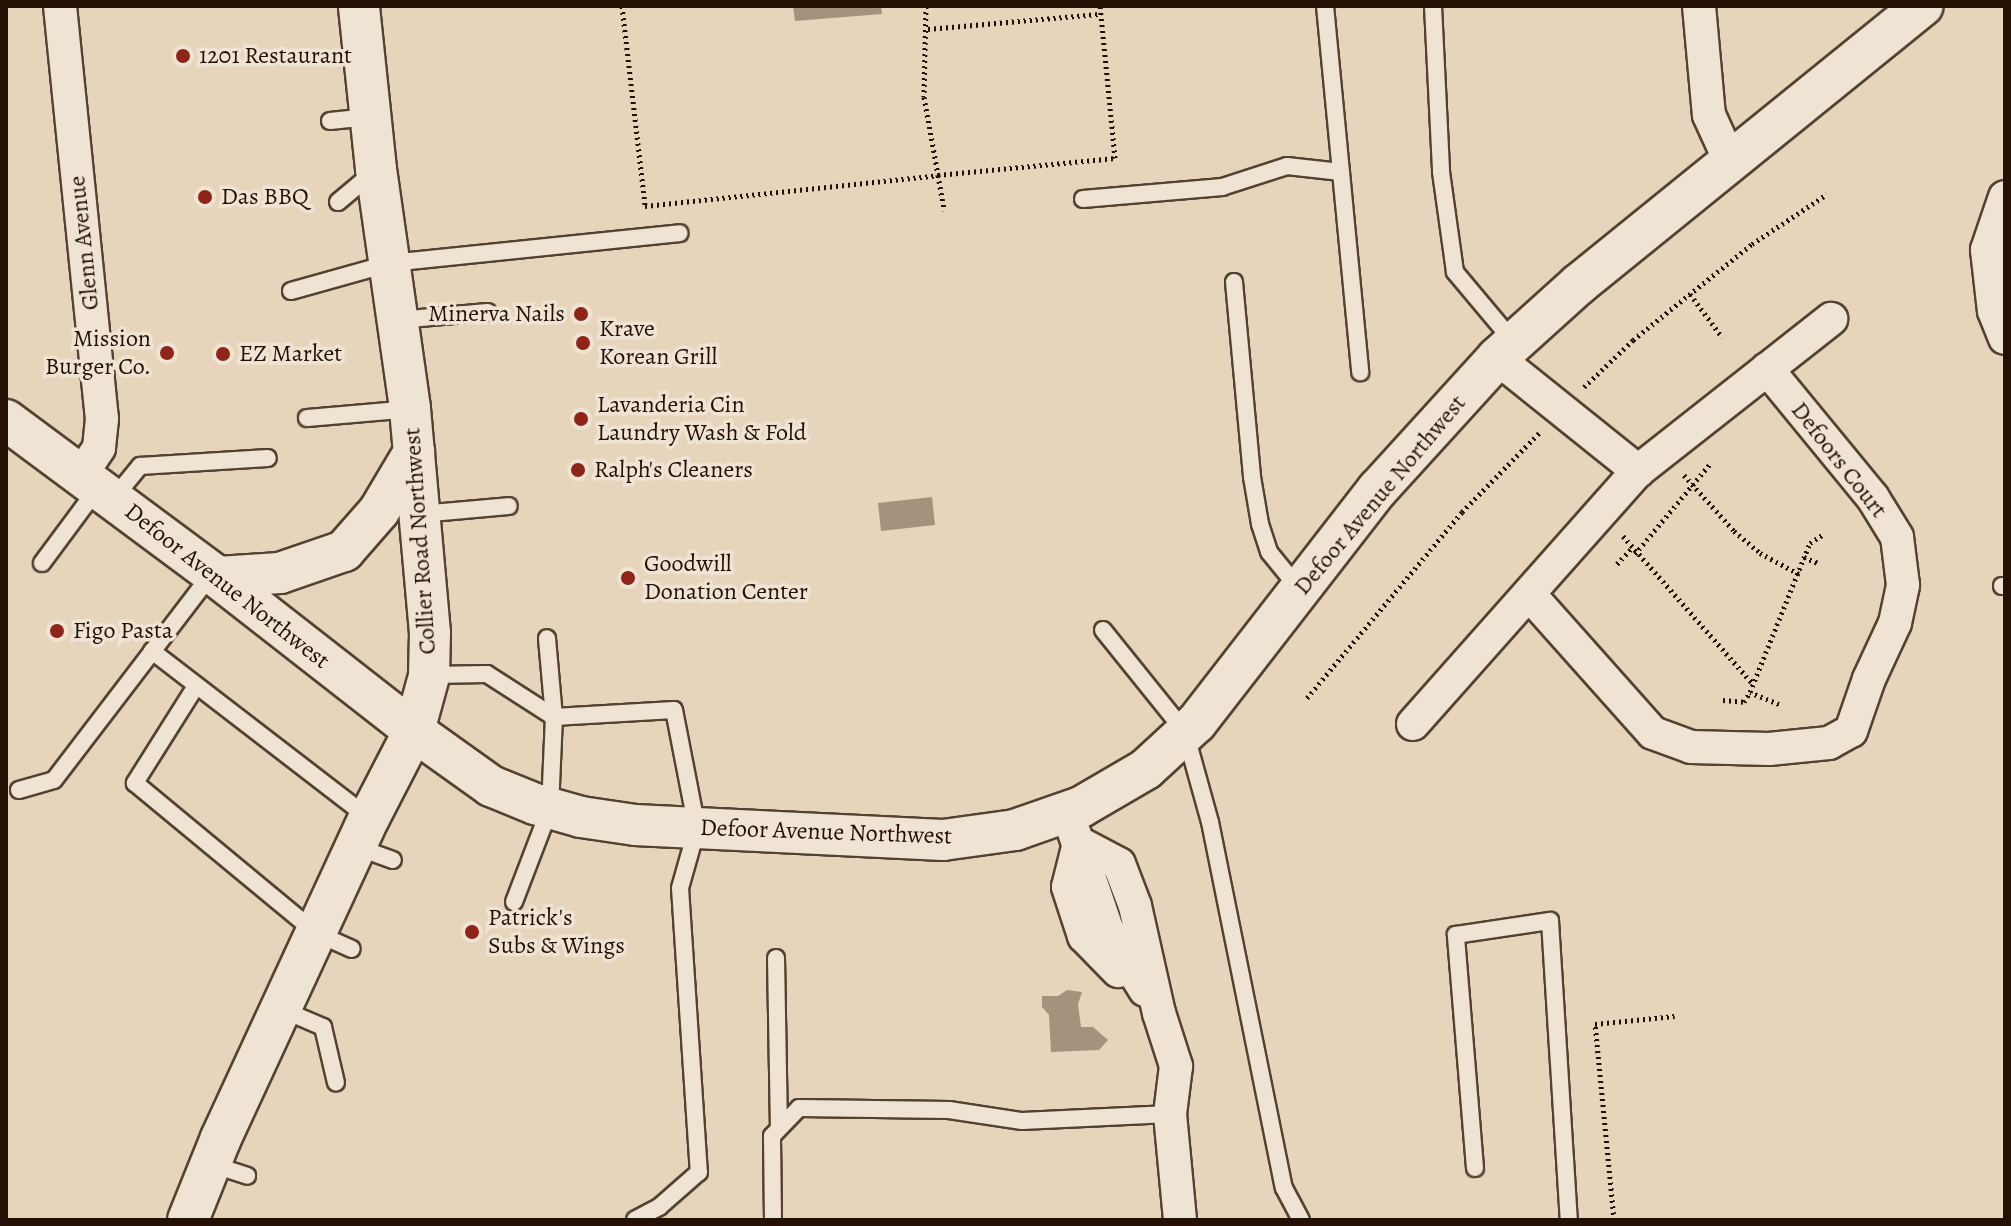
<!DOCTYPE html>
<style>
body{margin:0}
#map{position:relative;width:2011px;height:1226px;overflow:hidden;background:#e6d4bb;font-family:Alegreya,serif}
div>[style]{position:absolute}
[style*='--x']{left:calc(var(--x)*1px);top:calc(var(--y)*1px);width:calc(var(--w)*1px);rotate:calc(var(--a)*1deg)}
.water>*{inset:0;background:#a4927c}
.path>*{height:5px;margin-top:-2.5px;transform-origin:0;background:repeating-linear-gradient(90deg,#241103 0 2px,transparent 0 6px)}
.roads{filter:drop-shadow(2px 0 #544231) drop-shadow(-2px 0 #544231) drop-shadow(0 2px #544231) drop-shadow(0 -2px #544231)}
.service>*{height:16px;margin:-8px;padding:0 8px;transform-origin:8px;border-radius:8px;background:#efe3d3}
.minor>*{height:32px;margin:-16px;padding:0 16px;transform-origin:16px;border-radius:16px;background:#efe3d3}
.tertiary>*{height:40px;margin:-20px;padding:0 20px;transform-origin:20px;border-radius:20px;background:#efe3d3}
.dots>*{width:22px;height:22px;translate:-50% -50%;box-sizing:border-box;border:4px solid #efe3d3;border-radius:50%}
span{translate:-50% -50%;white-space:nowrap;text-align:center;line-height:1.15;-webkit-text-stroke:7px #efe3d3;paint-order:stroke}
.poi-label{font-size:24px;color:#241103}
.left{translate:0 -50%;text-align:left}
.right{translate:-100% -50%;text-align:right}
.street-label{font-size:24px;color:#241103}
.frame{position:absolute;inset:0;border:8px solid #241103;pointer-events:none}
</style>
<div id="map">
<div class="water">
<div style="clip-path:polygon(793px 6px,881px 6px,882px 14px,795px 21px)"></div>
<div style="clip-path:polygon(932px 497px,935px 525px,881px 531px,878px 503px)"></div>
<div style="clip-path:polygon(1067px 990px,1082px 992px,1078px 1004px,1081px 1027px,1093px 1027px,1108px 1040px,1099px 1050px,1051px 1052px,1049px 1015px,1042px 1007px,1042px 996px,1058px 996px)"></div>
</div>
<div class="path">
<div style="--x:622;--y:6;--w:201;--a:83.4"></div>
<div style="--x:645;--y:206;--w:295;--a:-6"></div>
<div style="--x:938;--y:175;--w:36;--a:80"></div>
<div style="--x:926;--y:6;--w:91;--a:91.3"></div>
<div style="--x:924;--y:97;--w:79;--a:79.8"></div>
<div style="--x:938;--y:175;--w:178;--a:-5.5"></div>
<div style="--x:1115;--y:158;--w:153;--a:-95.6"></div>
<div style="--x:928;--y:29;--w:174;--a:-5"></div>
<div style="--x:1690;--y:294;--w:54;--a:53.3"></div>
<div style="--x:1584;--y:387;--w:68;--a:-43.8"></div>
<div style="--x:1633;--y:340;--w:153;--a:-38.9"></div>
<div style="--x:1752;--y:244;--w:90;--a:-33.7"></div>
<div style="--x:1684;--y:475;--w:75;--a:48.2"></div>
<div style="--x:1734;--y:531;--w:34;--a:40"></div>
<div style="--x:1760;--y:553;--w:44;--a:28.3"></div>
<div style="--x:1623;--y:536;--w:197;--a:48.7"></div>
<div style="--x:1635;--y:554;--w:117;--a:-50.2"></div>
<div style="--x:1804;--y:557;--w:15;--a:23"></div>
<div style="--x:1617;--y:564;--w:21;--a:-47"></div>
<div style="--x:1307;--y:698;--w:242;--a:-50.2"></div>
<div style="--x:1462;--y:512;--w:113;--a:-45.7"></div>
<div style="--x:1723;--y:700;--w:21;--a:5"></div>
<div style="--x:1744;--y:702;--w:12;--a:-59"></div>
<div style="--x:1779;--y:704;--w:31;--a:-158"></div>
<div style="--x:1750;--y:692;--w:161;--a:-68.1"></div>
<div style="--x:1810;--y:543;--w:17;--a:-33"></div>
<div style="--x:1614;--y:1220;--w:197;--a:-95.5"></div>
<div style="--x:1595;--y:1024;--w:80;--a:-5.7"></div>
</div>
<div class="roads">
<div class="service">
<div style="--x:1325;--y:6;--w:368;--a:84.5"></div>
<div style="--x:1433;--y:6;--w:166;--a:87.2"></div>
<div style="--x:1441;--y:172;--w:101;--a:82"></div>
<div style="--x:1455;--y:272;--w:90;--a:50"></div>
<div style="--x:330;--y:121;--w:39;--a:-6"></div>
<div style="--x:1083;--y:199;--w:140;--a:-4.9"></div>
<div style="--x:1222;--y:187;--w:68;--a:-17.9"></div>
<div style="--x:1287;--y:166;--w:54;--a:6.3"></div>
<div style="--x:338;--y:202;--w:48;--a:-40"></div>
<div style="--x:1234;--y:282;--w:196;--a:84.7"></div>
<div style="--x:1252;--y:477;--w:48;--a:80.3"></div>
<div style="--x:1260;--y:524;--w:29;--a:72"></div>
<div style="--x:1269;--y:552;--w:49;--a:50.8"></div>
<div style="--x:291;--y:291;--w:104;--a:-15.6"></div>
<div style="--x:391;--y:263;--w:290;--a:-5.9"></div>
<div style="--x:398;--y:320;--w:90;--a:-5.1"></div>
<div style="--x:307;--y:418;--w:102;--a:-5"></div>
<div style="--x:113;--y:499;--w:43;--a:-50.7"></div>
<div style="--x:140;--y:466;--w:128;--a:-3.6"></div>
<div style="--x:420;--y:514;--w:89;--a:-5.1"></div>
<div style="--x:42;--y:563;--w:92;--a:-53.4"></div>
<div style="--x:2002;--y:586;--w:3;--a:0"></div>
<div style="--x:1103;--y:630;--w:131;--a:51.2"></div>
<div style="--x:1185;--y:732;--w:93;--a:74.5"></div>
<div style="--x:1210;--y:822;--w:373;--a:78.6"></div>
<div style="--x:1284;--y:1188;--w:36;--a:62"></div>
<div style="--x:152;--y:651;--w:274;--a:37.6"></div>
<div style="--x:430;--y:675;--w:57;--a:-1"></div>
<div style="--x:487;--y:674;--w:80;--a:32.7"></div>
<div style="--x:554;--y:717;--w:120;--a:-3.3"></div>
<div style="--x:674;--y:710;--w:120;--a:79"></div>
<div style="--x:697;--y:828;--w:62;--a:105.8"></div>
<div style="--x:680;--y:888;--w:285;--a:86.2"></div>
<div style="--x:699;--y:1172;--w:53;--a:138.8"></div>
<div style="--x:659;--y:1207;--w:27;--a:152"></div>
<div style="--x:196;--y:686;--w:115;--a:122.2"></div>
<div style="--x:135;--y:783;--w:235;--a:39.6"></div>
<div style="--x:316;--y:933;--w:39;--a:24"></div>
<div style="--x:19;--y:790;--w:36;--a:-16"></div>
<div style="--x:54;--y:780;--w:260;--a:-52.6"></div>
<div style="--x:357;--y:847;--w:38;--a:20"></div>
<div style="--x:514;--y:902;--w:101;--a:-69"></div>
<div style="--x:550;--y:808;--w:91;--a:-87.5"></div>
<div style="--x:554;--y:717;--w:79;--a:-95.1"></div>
<div style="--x:776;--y:958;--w:170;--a:89"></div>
<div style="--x:281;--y:1009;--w:46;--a:23.2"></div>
<div style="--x:323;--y:1027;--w:57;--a:76.9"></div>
<div style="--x:211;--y:1164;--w:38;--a:18"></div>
<div style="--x:1475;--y:1168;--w:234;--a:-94.7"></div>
<div style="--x:1456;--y:935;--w:95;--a:-8.5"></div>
<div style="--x:1550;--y:921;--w:300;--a:86.4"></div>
<div style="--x:773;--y:1220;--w:84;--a:-90.7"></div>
<div style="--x:772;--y:1136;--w:39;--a:-46"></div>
<div style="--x:799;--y:1108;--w:150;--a:0.8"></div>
<div style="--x:949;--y:1110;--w:74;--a:8.6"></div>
<div style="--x:1022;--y:1121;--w:148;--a:-2.7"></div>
</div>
<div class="minor">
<div style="--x:60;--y:6;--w:415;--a:84.2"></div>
<div style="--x:102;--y:419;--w:29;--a:96"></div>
<div style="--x:99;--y:448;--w:32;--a:124"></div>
<div style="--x:1699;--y:6;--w:109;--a:84.8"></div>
<div style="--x:1709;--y:115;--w:51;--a:65.5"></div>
<div style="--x:2005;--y:197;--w:56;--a:108.8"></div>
<div style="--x:1987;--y:250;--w:61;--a:83.5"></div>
<div style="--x:1994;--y:311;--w:29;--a:68"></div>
<div style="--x:1497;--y:358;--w:181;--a:38.7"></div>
<div style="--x:1529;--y:594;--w:186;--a:48.3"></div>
<div style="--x:1653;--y:733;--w:40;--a:20.2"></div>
<div style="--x:1691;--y:747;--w:78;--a:1.5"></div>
<div style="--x:1769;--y:749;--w:60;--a:-5.7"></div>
<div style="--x:1829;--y:743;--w:25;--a:-29"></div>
<div style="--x:1851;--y:731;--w:55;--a:-70.9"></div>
<div style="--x:1869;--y:679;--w:62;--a:-65.1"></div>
<div style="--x:1895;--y:623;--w:39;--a:-78"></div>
<div style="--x:1903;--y:585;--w:48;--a:-97.1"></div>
<div style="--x:1897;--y:537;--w:46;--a:-121.6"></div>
<div style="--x:1873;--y:498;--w:167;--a:-129.4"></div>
<div style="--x:1413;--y:724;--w:339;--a:-48.4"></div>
<div style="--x:1638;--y:471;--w:246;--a:-38.2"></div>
<div style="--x:1074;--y:832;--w:102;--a:71.2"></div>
<div style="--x:1107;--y:929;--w:72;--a:58.1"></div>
<div style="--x:1079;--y:843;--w:45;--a:27.7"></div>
<div style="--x:1119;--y:864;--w:45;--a:69.1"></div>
<div style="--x:1135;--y:906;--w:110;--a:77.4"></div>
<div style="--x:1159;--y:1013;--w:56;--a:72.2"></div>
<div style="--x:1176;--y:1066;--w:48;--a:97.1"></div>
<div style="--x:1170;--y:1114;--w:106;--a:84.6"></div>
<div style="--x:1079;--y:843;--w:45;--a:104"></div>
<div style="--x:1068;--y:887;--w:52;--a:71.9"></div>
<div style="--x:1084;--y:936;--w:49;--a:45.8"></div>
</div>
<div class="tertiary">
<div style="--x:6;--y:420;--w:257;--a:36.6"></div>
<div style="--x:212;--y:573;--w:256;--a:38"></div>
<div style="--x:414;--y:731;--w:95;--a:35.5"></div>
<div style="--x:491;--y:786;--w:48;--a:22.2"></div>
<div style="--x:535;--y:804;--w:48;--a:15.8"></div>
<div style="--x:581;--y:817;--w:55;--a:8.4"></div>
<div style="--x:635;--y:825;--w:308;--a:2.8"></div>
<div style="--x:943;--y:840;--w:73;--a:-7.9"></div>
<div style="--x:1015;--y:830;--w:70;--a:-19.2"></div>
<div style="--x:1081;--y:807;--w:75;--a:-30.3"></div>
<div style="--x:1146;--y:769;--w:69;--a:-42.7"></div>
<div style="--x:1197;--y:722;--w:295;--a:-52.2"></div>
<div style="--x:1378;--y:489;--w:177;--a:-47.7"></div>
<div style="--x:1497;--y:358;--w:110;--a:-42.1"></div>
<div style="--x:1579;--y:284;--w:442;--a:-39"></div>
<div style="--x:218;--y:577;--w:62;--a:-3.7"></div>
<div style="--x:280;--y:573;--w:68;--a:-19"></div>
<div style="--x:344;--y:551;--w:53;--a:-48.8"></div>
<div style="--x:379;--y:511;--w:69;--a:-59.3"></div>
<div style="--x:188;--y:1220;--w:88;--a:-68.1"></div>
<div style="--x:221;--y:1138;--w:353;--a:-65.2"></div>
<div style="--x:369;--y:818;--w:98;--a:-62.7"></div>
<div style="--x:414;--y:731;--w:57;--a:-74.7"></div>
<div style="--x:429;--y:676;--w:43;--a:-88.7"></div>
<div style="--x:430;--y:633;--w:226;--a:-95.1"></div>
<div style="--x:410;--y:408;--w:241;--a:-98.1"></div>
<div style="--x:376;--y:169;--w:164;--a:-96"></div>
</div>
</div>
<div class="dots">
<div style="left:183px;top:56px;background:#8f2418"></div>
<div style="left:205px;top:197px;background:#8f2418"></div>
<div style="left:581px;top:314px;background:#8f2418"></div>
<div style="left:583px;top:343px;background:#8f2418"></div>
<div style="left:167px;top:353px;background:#8f2418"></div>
<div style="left:223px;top:354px;background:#8f2418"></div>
<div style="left:581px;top:419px;background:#8f2418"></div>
<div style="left:578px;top:470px;background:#8f2418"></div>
<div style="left:628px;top:578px;background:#8f2418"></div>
<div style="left:57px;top:631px;background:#8f2418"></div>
<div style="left:472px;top:932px;background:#8f2418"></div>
</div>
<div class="poi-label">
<span class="left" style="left:199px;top:56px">1201 Restaurant</span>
<span class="left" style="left:221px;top:197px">Das BBQ</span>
<span class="right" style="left:565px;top:314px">Minerva Nails</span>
<span class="left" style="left:599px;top:343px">Krave<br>Korean Grill</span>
<span class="right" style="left:151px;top:353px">Mission<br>Burger Co.</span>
<span class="left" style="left:239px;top:354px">EZ Market</span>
<span class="left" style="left:597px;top:419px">Lavanderia Cin<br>Laundry Wash &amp; Fold</span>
<span class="left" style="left:594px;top:470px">Ralph's Cleaners</span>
<span class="left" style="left:644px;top:578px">Goodwill<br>Donation Center</span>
<span class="left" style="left:73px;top:631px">Figo Pasta</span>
<span class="left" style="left:488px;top:932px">Patrick's<br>Subs &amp; Wings</span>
</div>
<div class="street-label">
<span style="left:84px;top:243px;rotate:-96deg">Glenn Avenue</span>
<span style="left:1839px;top:460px;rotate:52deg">Defoors Court</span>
<span style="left:1380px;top:495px;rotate:-50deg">Defoor Avenue Northwest</span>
<span style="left:420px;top:541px;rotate:-94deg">Collier Road Northwest</span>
<span style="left:227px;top:586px;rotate:38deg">Defoor Avenue Northwest</span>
<span style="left:826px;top:832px;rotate:2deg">Defoor Avenue Northwest</span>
</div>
<div class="frame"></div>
</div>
